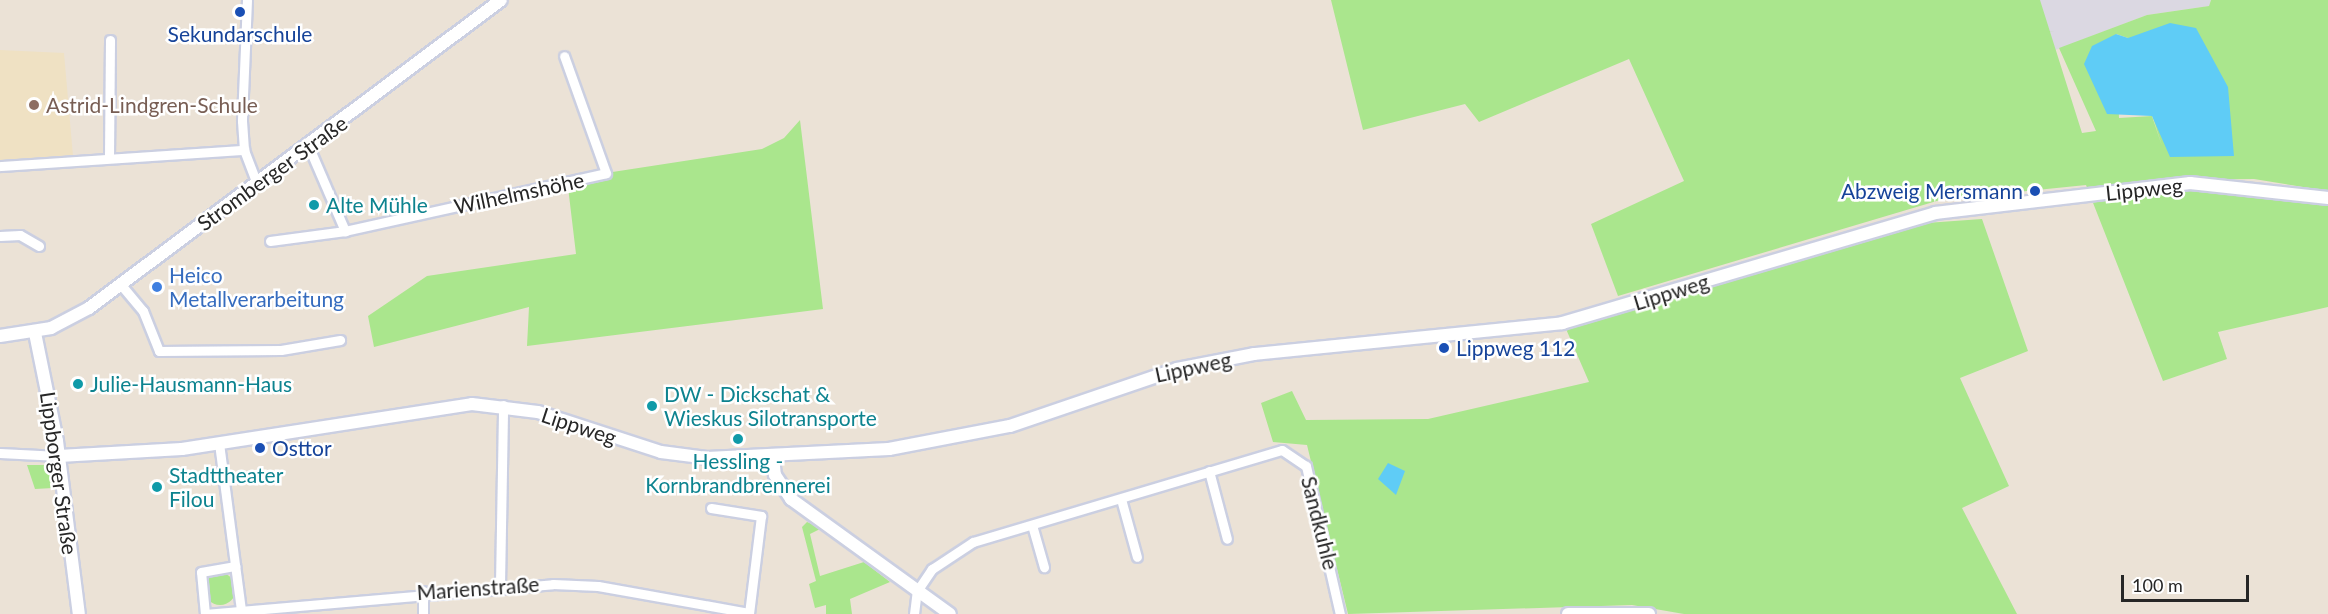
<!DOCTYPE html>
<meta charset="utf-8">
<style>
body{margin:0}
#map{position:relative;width:2328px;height:614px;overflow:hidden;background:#ebe2d6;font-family:Lato,sans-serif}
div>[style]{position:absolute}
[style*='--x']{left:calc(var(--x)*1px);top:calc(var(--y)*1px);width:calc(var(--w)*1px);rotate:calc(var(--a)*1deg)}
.industrial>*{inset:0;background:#dbd8e2}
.education>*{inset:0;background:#efe1c3}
.green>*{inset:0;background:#aae68d}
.round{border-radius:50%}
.water>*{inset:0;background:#5fccf6}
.roads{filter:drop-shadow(2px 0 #cbcfe1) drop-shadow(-2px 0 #cbcfe1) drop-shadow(0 2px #cbcfe1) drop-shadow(0 -2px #cbcfe1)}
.street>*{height:9px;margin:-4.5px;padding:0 4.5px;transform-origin:4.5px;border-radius:4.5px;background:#fff}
.secondary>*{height:12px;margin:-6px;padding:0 6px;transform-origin:6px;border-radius:6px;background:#fff}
.dots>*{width:16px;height:16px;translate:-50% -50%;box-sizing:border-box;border:3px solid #fff;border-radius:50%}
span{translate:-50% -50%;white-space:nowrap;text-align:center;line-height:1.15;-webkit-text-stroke:5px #fff;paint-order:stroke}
.transit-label{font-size:21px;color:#164399}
.right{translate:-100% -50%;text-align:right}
.left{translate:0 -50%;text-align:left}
.education-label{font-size:21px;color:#785e54}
.street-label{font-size:21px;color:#262626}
.culture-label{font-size:21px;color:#0d838f}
.shop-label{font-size:21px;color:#366cbe}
.scale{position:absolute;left:2121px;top:575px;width:128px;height:27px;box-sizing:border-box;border:3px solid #262626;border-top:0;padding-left:8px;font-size:18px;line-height:21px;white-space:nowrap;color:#262626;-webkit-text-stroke:4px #fff;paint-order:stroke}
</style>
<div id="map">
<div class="industrial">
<div style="clip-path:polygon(2035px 0,2211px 0,2209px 6px,2147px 15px,2050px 52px)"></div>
</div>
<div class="education">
<div style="clip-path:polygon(0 50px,64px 53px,73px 156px,0 163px)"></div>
</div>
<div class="green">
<div style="clip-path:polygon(evenodd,1331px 0,2040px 0,2082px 133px,2096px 131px,2059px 48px,2147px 15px,2209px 6px,2211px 0,2328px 0,2328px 191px,2254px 179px,2152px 180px,2163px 189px,2218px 188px,2328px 202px,2328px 307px,2218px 332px,2227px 359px,2163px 381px,2086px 185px,1940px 200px,1618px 296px,1591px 224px,1684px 181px,1629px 59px,1479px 122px,1465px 104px,1363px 130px,1331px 0,2116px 34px,2128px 38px,2162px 146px,2152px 116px,2119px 118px,2116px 34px)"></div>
<div style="clip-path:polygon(800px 120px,823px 309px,527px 346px,529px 307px,374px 347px,368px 316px,427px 276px,576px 254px,568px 187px,606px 173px,762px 149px,784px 138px)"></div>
<div style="clip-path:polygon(1982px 219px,2028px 351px,1960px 378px,2009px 486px,1962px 508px,2017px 614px,1684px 614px,1632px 605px,1348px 614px,1307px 445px,1273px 442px,1261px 403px,1292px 391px,1306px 420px,1428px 419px,1589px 382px,1566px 329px,1926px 223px)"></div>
<div style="clip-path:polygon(27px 465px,48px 465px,53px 488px,35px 489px)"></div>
<div style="clip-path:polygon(807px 522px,822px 528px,810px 534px,820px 576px,864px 562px,890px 582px,850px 599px,852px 614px,826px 614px,826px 605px,815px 608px,809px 584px,816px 581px,802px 527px)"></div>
<div class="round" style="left:204px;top:573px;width:32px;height:32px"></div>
</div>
<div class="water">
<div style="clip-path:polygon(2170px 23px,2196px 28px,2228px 87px,2234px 156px,2170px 157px,2152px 116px,2107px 114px,2084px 64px,2092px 46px,2116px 34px,2128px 38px)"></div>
<div style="clip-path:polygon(1388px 463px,1405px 471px,1396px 495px,1378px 479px)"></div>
</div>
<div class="roads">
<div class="street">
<div style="--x:247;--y:0;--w:121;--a:92.4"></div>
<div style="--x:242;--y:121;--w:29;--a:86"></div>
<div style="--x:244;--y:150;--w:36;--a:69"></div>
<div style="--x:308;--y:145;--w:94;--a:66.7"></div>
<div style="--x:109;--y:156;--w:116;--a:-89.5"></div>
<div style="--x:0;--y:166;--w:245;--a:-3.8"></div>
<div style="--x:0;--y:236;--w:20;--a:-3"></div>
<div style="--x:20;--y:235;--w:22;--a:30"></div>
<div style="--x:270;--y:241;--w:76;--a:-7.6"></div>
<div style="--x:345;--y:231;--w:267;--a:-12.5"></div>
<div style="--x:606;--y:173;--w:124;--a:-109.7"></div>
<div style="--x:122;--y:286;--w:33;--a:50"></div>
<div style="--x:143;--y:311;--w:43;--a:68.2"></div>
<div style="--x:159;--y:351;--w:122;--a:-0.5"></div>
<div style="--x:281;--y:350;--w:60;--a:-9.6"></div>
<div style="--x:219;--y:443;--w:167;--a:82.5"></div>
<div style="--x:0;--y:453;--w:59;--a:2.9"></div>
<div style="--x:1209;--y:471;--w:70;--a:75.2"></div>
<div style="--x:1121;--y:499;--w:60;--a:74.6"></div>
<div style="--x:711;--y:508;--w:51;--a:9.1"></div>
<div style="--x:761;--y:516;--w:99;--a:97"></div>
<div style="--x:1032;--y:525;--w:44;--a:74.1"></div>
<div style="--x:500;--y:584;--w:179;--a:-89"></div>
<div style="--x:423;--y:591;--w:23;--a:90"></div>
<div style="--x:205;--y:614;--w:349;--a:-4.9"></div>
<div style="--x:553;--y:584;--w:45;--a:2.5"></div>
<div style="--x:598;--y:586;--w:153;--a:10.1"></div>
<div style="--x:205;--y:614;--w:42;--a:-95.4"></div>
<div style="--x:201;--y:572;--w:35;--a:-10"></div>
<div style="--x:914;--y:614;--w:23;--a:-83"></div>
<div style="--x:917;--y:591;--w:27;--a:-56"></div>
<div style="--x:932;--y:569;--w:49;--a:-33.4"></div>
<div style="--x:973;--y:542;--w:322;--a:-16.6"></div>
<div style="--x:1282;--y:450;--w:29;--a:34"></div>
<div style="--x:1306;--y:466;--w:152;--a:77.1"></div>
</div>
<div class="secondary">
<div style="--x:35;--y:333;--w:110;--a:78.5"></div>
<div style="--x:57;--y:441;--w:174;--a:82.8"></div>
<div style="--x:0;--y:336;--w:52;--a:-8.9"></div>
<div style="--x:51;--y:328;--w:43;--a:-27.8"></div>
<div style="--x:89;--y:308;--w:514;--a:-36.78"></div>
<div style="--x:59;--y:456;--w:123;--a:-3.3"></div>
<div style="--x:182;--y:449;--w:293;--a:-8.8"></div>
<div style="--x:472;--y:404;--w:66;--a:6.9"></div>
<div style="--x:538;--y:412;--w:129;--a:18"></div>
<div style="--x:661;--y:452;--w:46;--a:7.4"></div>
<div style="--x:707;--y:458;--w:182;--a:-2.8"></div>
<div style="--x:889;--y:449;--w:123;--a:-10.8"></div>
<div style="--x:1010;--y:426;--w:176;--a:-18.8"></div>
<div style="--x:1177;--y:369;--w:78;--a:-11"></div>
<div style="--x:1254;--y:354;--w:310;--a:-5.7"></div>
<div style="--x:1562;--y:323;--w:389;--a:-16.4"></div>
<div style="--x:1935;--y:213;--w:257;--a:-6.7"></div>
<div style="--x:2190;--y:183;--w:139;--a:6.2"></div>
<div style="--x:773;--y:457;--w:18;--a:84"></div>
<div style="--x:775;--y:475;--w:29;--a:56"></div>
<div style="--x:791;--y:499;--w:196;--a:35.9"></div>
<div style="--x:1568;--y:614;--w:81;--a:0"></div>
</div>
</div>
<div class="dots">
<div style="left:240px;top:12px;background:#1a4fb4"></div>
<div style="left:34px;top:105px;background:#8d6e63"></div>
<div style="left:2035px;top:191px;background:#1a4fb4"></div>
<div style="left:314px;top:205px;background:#0f9aa8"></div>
<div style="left:157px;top:287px;background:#3f7fe0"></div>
<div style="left:1444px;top:348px;background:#1a4fb4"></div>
<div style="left:78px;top:384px;background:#0f9aa8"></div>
<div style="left:652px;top:406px;background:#0f9aa8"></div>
<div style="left:738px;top:439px;background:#0f9aa8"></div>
<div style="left:260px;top:448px;background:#1a4fb4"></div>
<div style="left:157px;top:487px;background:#0f9aa8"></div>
</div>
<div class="transit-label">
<span style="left:240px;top:34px">Sekundarschule</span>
<span class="right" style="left:2023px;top:191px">Abzweig Mersmann</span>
<span class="left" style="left:1456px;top:348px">Lippweg 112</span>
<span class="left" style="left:272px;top:448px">Osttor</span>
</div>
<div class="education-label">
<span class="left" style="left:46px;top:105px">Astrid-Lindgren-Schule</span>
</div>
<div class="street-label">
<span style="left:272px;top:173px;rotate:-36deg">Stromberger Straße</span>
<span style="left:2144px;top:189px;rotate:-6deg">Lippweg</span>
<span style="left:519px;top:193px;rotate:-12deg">Wilhelmshöhe</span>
<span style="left:1671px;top:292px;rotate:-17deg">Lippweg</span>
<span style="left:1193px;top:367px;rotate:-12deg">Lippweg</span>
<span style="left:579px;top:426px;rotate:18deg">Lippweg</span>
<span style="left:59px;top:473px;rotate:82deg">Lippborger Straße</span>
<span style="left:1320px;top:523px;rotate:76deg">Sandkuhle</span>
<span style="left:478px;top:588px;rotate:-4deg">Marienstraße</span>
</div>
<div class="culture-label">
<span class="left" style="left:326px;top:205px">Alte Mühle</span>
<span class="left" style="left:90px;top:384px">Julie-Hausmann-Haus</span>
<span class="left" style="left:664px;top:406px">DW - Dickschat &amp;<br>Wieskus Silotransporte</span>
<span style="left:738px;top:473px">Hessling -<br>Kornbrandbrennerei</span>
<span class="left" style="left:169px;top:487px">Stadttheater<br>Filou</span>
</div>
<div class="shop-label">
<span class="left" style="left:169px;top:287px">Heico<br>Metallverarbeitung</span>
</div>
<div class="scale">100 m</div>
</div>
